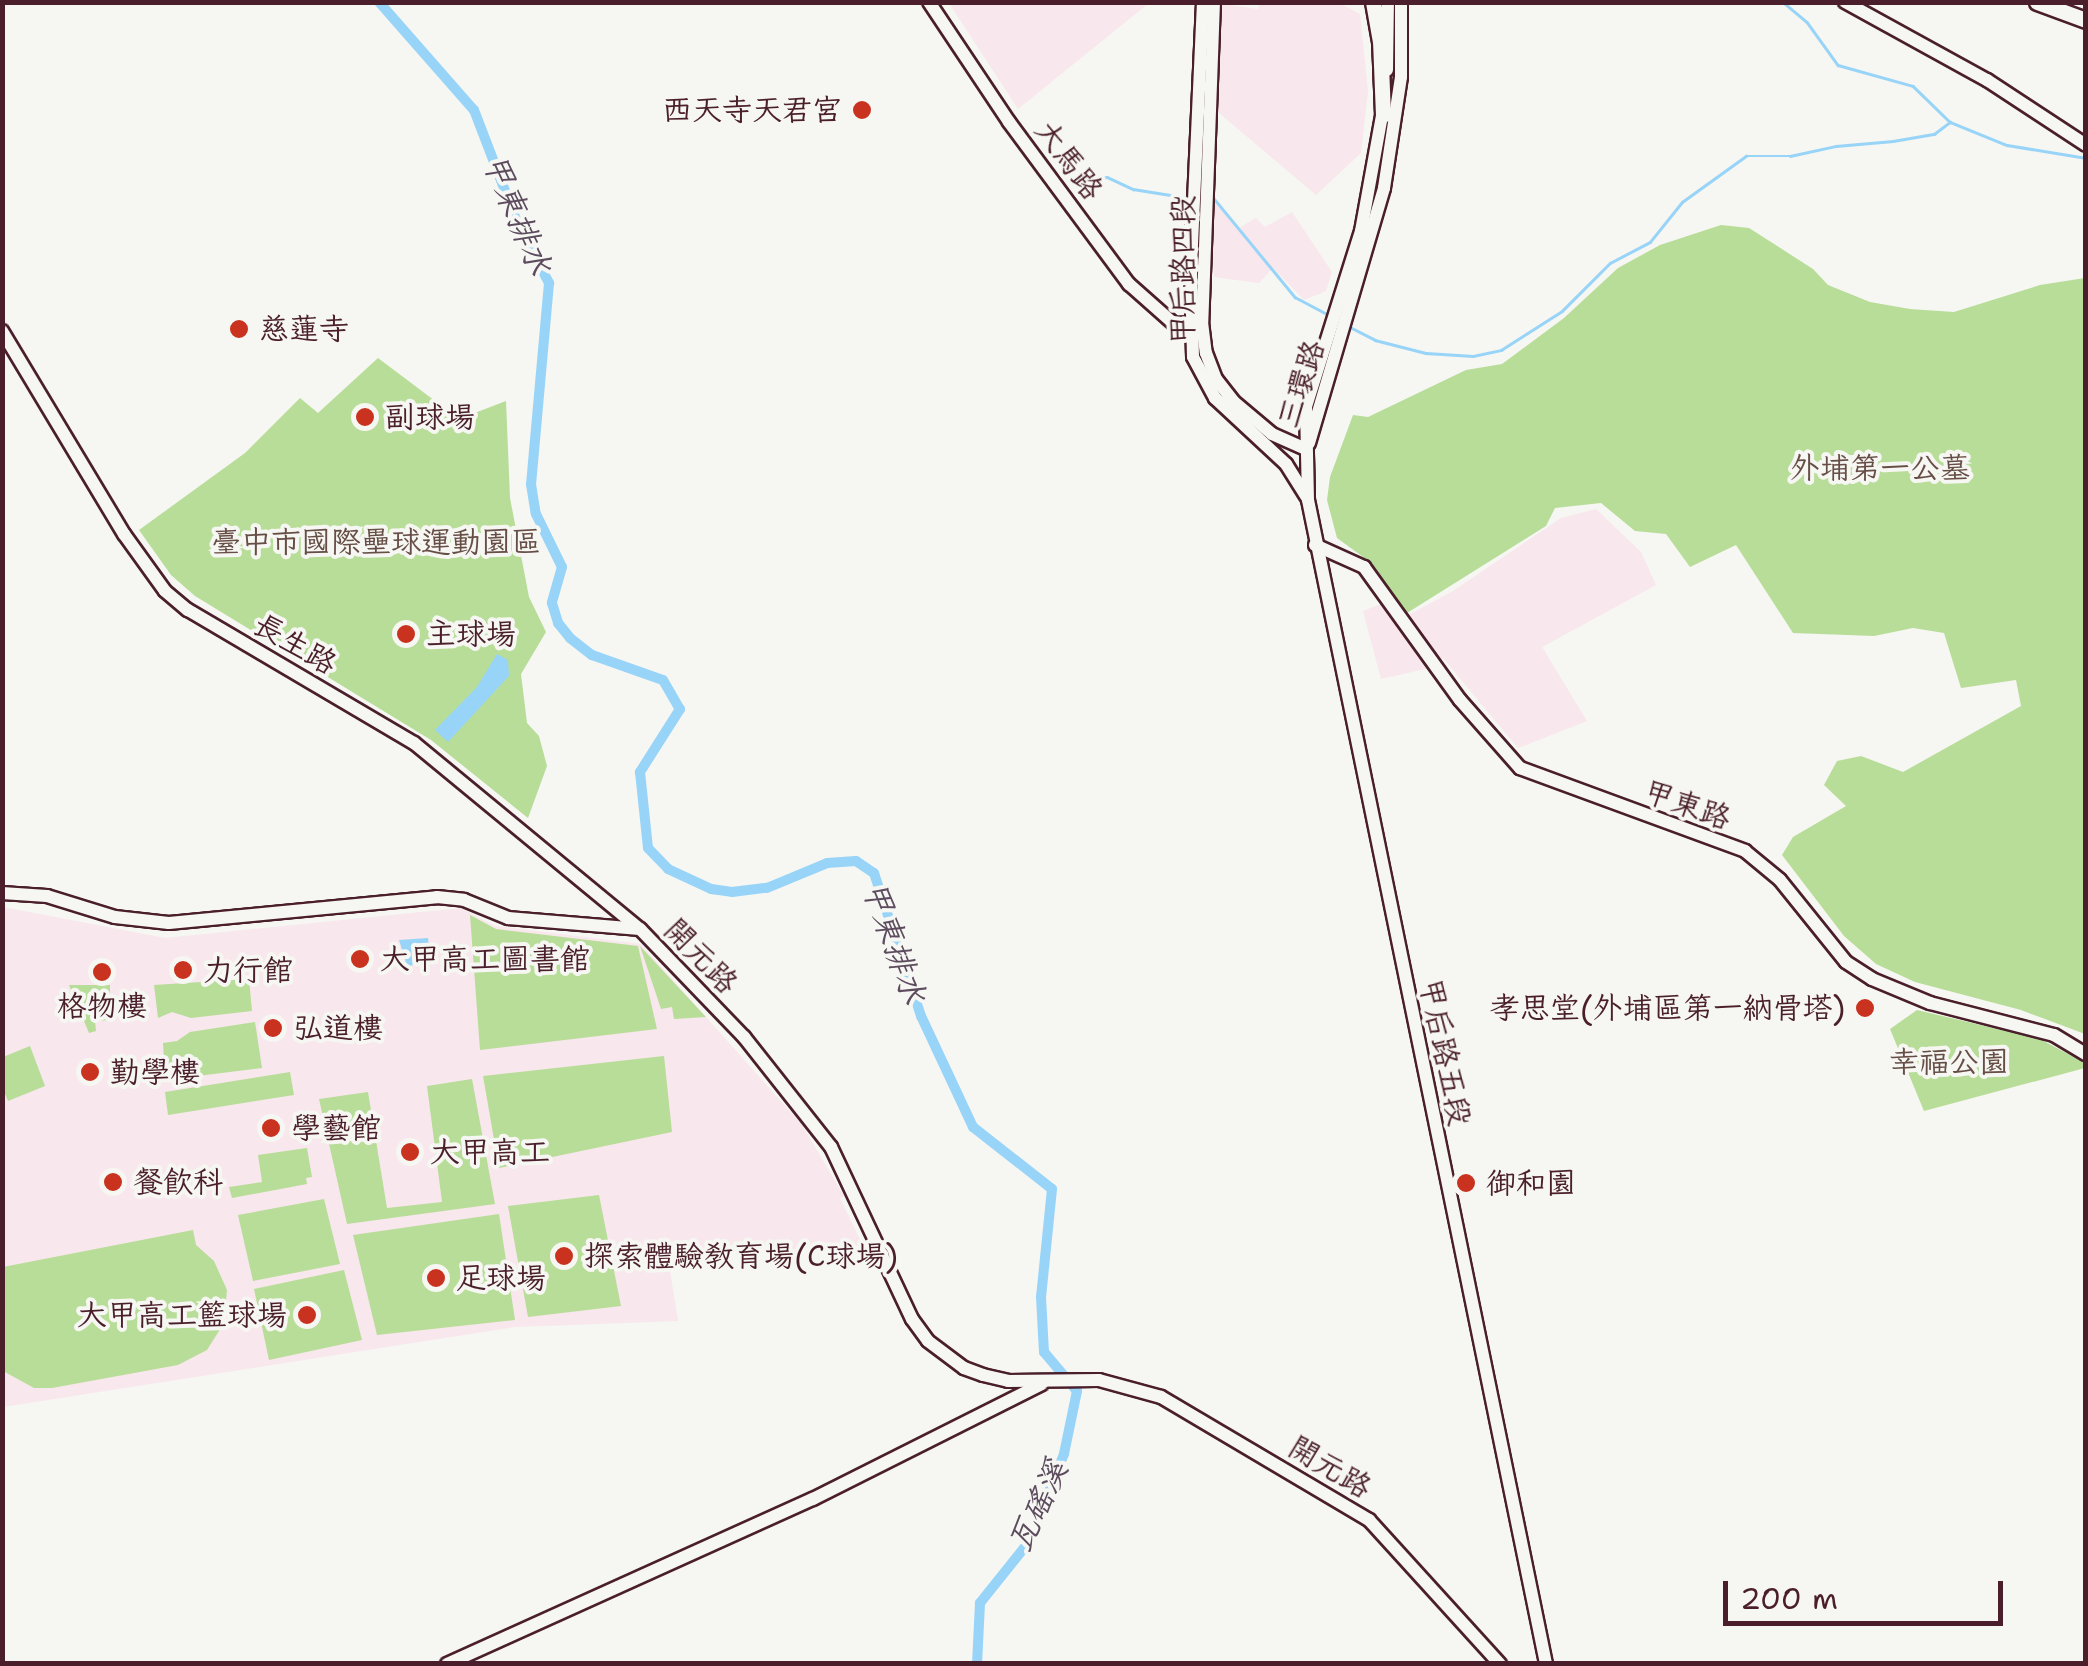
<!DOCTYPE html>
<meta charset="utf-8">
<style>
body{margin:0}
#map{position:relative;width:2088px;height:1666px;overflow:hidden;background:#f6f6f2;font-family:"Shantell Sans","LXGW WenKai TC",sans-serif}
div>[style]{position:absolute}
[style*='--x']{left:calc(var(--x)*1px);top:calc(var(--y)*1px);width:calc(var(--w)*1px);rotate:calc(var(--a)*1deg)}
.built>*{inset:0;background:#f8e7ec}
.green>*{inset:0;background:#b8dd98}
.water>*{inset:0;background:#97d4f8}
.stream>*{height:2.5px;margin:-1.25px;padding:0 1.25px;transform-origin:1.25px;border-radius:1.25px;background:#97d4f8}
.canal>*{height:10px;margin:-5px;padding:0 5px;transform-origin:5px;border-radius:5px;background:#97d4f8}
.roads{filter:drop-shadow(2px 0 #4a1f2b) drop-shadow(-2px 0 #4a1f2b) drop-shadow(0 2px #4a1f2b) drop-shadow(0 -2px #4a1f2b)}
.secondary>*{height:12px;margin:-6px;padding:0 6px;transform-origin:6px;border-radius:6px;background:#f6f6f2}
.highway>*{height:15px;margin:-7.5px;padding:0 7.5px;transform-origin:7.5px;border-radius:7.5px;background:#f6f6f2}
.dots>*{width:28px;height:28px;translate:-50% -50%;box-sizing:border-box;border:5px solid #f6f6f2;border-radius:50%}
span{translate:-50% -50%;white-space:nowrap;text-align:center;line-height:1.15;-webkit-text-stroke:8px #f6f6f2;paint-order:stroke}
.poi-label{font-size:30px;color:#4a1f2b}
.right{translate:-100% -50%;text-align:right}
.left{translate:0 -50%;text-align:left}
.street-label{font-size:30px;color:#4a1f2b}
.park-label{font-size:30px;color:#664e46}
.water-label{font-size:32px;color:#5d4c5e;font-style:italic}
.frame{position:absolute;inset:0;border:5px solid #4a1f2b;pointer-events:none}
.scale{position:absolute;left:1723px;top:1581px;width:280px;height:45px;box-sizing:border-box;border:5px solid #4a1f2b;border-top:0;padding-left:12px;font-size:30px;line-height:35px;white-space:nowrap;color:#4a1f2b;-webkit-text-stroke:8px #f6f6f2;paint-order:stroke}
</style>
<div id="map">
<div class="built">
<div style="clip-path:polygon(949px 3px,1149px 3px,1018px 109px)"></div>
<div style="clip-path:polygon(1260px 3px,1339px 3px,1360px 14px,1368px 91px,1361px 153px,1316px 195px,1218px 112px,1222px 4px,1258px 9px)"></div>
<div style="clip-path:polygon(1212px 195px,1239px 228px,1256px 218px,1265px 227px,1292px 212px,1332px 272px,1326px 291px,1304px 300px,1273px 268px,1259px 283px,1214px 277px)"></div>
<div style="clip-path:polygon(1596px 509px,1641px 552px,1656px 585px,1542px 647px,1587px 721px,1518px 748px,1443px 658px,1425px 669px,1381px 679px,1363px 611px,1381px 604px,1394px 623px,1453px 591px,1561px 518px)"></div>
<div style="clip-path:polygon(3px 907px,165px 938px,461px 908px,495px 926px,641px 944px,802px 1125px,844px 1196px,840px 1198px,863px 1246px,668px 1254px,663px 1227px,678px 1321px,515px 1327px,3px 1407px)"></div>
</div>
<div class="green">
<div style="clip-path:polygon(1721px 225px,1749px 228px,1813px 269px,1828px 285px,1870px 302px,1910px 309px,1954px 312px,2040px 285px,2085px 278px,2085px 1034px,2021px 1010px,1915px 982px,1876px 964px,1844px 936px,1782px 855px,1793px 837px,1846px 806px,1824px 785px,1837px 761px,1861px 756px,1903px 772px,2021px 706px,2016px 680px,1961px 688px,1944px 633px,1913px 628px,1874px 636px,1793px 633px,1736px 545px,1690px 567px,1666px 534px,1635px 531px,1601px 503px,1555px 508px,1546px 526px,1407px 613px,1370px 562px,1337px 538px,1327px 500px,1330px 477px,1353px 415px,1368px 417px,1466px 370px,1502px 364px,1564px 318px,1618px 268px,1660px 245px)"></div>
<div style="clip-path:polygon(378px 358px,459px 419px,506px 401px,510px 498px,529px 597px,546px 632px,521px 674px,527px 723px,539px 736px,547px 766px,528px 818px,431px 740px,195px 596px,171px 575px,139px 530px,245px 453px,300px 398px,318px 413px)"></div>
<div style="clip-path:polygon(470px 915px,496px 929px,638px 946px,657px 1029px,480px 1050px)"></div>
<div style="clip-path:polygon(640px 946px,706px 1017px,674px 1019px,672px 1007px,661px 1009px)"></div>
<div style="clip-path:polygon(249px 979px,252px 1011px,191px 1018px,172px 1012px,158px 1018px,154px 985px)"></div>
<div style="clip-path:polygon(69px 985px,110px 985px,110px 1020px,95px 1021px,96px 1031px,89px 1033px)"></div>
<div style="clip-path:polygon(1917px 1010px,2040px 1039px,2085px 1063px,2085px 1068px,1924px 1111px,1890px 1029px)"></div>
<div style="clip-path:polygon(255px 1022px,262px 1068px,165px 1080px,163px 1043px,177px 1041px,190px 1032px)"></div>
<div style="clip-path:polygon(30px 1046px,45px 1086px,8px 1101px,3px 1089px,3px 1057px)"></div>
<div style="clip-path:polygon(664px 1056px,672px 1132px,499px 1168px,483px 1076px)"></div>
<div style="clip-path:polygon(290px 1072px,294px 1095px,168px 1115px,165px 1092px)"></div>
<div style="clip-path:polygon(472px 1079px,495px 1204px,347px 1224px,319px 1099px,368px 1092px,387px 1208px,442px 1202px,427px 1086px)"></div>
<div style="clip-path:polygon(307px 1148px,312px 1177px,306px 1178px,307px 1184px,232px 1198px,229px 1187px,262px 1182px,258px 1155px)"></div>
<div style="clip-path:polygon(599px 1195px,621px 1306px,528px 1317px,508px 1206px)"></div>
<div style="clip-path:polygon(324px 1199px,340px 1264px,253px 1281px,238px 1215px)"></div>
<div style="clip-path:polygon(499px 1214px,515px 1320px,377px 1335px,353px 1235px)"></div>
<div style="clip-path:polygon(193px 1230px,196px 1245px,214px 1261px,227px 1290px,224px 1323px,207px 1350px,178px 1365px,52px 1388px,34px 1388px,3px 1371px,3px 1267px)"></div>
<div style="clip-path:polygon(344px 1270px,362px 1340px,269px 1360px,254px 1289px)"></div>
</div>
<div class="water">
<div style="clip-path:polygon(497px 654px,508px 660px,509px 676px,448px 742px,435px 730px,477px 687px)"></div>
<div style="clip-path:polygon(428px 938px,431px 962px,414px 963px,408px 969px,399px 940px)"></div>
</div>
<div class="stream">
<div style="--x:1783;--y:2;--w:31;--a:40"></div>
<div style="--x:1807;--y:22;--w:53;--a:54.2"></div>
<div style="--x:1838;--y:65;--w:78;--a:15.6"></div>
<div style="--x:1913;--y:86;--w:52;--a:44.2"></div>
<div style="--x:1950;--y:122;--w:61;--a:22"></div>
<div style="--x:2007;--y:145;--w:80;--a:9.3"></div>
<div style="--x:1075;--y:181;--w:32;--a:-7"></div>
<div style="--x:1107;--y:177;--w:29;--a:25"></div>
<div style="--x:1133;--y:189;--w:58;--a:9"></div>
<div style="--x:1212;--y:196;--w:131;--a:50.6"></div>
<div style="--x:1295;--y:297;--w:40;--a:28"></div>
<div style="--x:1350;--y:327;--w:28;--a:27"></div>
<div style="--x:1375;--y:340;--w:53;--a:14.3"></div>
<div style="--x:1426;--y:353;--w:47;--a:3.7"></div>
<div style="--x:1473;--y:356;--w:29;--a:-12"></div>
<div style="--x:1501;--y:350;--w:72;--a:-32.6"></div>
<div style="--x:1562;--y:311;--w:68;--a:-45"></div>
<div style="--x:1610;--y:263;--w:45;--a:-27.7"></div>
<div style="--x:1650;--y:242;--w:51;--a:-51.3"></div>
<div style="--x:1682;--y:202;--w:79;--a:-35.7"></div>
<div style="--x:1746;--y:156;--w:44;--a:0"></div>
<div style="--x:1790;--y:156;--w:47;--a:-12.3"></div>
<div style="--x:1836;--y:146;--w:57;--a:-5"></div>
<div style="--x:1893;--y:141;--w:42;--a:-9.7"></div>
<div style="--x:1934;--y:134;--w:20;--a:-37"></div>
</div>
<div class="canal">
<div style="--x:379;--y:2;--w:144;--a:48.7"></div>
<div style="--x:474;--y:110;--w:125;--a:69"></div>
<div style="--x:519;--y:227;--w:64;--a:61.8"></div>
<div style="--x:549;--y:283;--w:202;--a:95.1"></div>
<div style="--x:531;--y:484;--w:30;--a:81"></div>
<div style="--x:536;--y:514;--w:59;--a:63.9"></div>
<div style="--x:562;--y:567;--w:37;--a:106"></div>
<div style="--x:552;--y:603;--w:21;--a:73"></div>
<div style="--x:558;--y:623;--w:19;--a:51"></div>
<div style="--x:570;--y:638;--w:28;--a:38"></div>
<div style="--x:592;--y:655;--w:75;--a:19.4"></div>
<div style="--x:663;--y:680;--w:34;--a:60"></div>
<div style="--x:680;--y:709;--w:75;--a:122.4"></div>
<div style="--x:640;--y:772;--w:76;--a:84"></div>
<div style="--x:648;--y:848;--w:29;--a:46"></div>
<div style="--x:668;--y:869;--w:47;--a:24.9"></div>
<div style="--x:711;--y:889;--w:21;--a:8"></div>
<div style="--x:732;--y:892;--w:35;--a:-7"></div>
<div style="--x:767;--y:888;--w:65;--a:-22.6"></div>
<div style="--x:827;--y:863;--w:29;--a:-4"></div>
<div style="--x:856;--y:861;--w:22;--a:34"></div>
<div style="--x:874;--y:873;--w:151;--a:71.8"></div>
<div style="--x:921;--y:1016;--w:123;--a:64.9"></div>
<div style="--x:973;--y:1127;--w:100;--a:38.1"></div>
<div style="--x:1052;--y:1189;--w:109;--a:95.8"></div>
<div style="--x:1041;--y:1297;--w:55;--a:86.9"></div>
<div style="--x:1044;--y:1352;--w:51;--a:49.8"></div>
<div style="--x:1077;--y:1391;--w:64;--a:101.7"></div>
<div style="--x:1064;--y:1454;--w:96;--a:112"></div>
<div style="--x:1028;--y:1543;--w:77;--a:128.7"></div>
<div style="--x:980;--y:1603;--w:61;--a:92.8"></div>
</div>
<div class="roads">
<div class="secondary">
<div style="--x:929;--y:2;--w:144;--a:56.3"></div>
<div style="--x:1009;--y:122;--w:202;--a:53.5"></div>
<div style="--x:1129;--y:284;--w:60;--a:41.6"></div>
<div style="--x:1174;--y:324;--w:20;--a:-3"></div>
<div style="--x:1203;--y:2;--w:267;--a:92.6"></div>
<div style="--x:1191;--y:269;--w:88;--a:88.7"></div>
<div style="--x:1193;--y:357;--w:47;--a:61.8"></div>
<div style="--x:1215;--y:398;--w:97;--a:42.9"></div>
<div style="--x:1286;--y:464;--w:40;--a:58"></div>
<div style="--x:1214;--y:2;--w:320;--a:92.1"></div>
<div style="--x:1202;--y:322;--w:31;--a:83"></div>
<div style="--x:1206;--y:353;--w:28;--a:69"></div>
<div style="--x:1216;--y:379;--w:28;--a:52"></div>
<div style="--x:1233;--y:401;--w:51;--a:40.2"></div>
<div style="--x:1272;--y:434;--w:37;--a:24"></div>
<div style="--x:1845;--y:2;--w:162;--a:28.8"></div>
<div style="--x:1987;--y:80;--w:118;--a:33.3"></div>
<div style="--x:1387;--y:70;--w:68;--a:-89.2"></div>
<div style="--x:1383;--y:110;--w:123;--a:100.3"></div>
<div style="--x:1361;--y:231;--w:183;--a:107.4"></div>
<div style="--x:1306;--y:406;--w:94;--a:88.8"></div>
<div style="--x:1308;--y:500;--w:1188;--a:78.44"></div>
<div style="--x:2;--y:331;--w:237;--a:59"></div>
<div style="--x:124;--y:534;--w:70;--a:54.3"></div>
<div style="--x:165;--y:591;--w:30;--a:40"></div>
<div style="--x:188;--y:610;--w:262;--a:30.5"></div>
<div style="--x:414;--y:743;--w:293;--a:39.5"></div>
<div style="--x:640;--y:929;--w:150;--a:46.1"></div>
<div style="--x:744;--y:1037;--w:140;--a:51.7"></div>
<div style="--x:831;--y:1147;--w:190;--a:64.8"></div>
<div style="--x:912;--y:1319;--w:27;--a:54"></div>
<div style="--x:928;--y:1341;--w:45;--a:36.9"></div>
<div style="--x:964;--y:1368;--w:20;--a:20"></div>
<div style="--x:983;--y:1375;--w:26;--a:13"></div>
<div style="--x:1008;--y:1381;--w:91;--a:-0.6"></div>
<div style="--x:1099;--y:1380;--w:64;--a:15.3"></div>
<div style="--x:1161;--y:1397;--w:242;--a:30.6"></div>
<div style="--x:1369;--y:1520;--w:195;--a:47.7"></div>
<div style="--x:1309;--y:443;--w:266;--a:-73.6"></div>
<div style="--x:1384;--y:188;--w:112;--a:-81.3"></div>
<div style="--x:1401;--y:77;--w:75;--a:-90"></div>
<div style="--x:1315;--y:545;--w:54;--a:24.2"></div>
<div style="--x:1364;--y:567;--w:164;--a:54.2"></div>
<div style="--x:1460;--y:700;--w:91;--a:48.6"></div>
<div style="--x:1520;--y:768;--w:240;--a:20.2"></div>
<div style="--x:1745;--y:851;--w:45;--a:39.6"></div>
<div style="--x:1780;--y:880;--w:105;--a:51.2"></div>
<div style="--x:1846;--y:962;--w:31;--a:33"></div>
<div style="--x:1872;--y:979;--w:63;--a:22.5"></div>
<div style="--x:1930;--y:1003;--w:128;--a:14.5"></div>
<div style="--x:2054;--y:1035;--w:37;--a:31"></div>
<div style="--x:2;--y:893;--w:45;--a:3.8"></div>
<div style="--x:47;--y:896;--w:71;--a:17.2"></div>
<div style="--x:115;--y:917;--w:54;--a:6.3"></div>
<div style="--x:169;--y:923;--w:269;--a:-5.5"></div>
<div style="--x:437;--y:897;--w:27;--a:6"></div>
<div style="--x:464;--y:900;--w:48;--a:22.2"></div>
<div style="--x:508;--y:918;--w:132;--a:4.8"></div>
<div style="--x:447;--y:1664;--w:401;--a:-24.3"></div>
<div style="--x:813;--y:1499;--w:256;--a:-26.7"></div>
</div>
<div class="highway">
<div style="--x:1373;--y:2;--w:39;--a:80"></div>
<div style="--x:1380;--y:40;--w:75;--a:87.7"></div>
<div style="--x:2037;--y:2;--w:52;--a:20.2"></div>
</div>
</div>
<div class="dots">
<div style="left:862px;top:110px;background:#c8321e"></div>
<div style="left:239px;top:329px;background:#c8321e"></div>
<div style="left:365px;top:417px;background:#c8321e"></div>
<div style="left:406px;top:634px;background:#c8321e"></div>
<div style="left:360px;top:959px;background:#c8321e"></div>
<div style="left:183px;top:970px;background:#c8321e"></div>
<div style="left:102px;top:972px;background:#c8321e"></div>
<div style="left:1865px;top:1008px;background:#c8321e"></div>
<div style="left:273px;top:1028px;background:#c8321e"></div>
<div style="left:90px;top:1072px;background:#c8321e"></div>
<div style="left:271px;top:1128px;background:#c8321e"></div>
<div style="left:410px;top:1152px;background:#c8321e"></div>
<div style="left:113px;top:1182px;background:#c8321e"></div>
<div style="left:1466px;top:1183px;background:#c8321e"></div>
<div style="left:564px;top:1256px;background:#c8321e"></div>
<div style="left:436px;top:1278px;background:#c8321e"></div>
<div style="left:307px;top:1315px;background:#c8321e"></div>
</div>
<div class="poi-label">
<span class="right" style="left:842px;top:110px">西天寺天君宮</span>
<span class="left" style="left:259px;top:329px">慈蓮寺</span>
<span class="left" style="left:385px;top:417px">副球場</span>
<span class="left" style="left:426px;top:634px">主球場</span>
<span class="left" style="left:380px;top:959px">大甲高工圖書館</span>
<span class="left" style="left:203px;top:970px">力行館</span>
<span style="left:102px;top:1006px">格物樓</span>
<span class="right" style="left:1845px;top:1008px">孝思堂(外埔區第一納骨塔)</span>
<span class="left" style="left:293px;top:1028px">弘道樓</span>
<span class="left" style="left:110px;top:1072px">勤學樓</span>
<span class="left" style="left:291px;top:1128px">學藝館</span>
<span class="left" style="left:430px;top:1152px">大甲高工</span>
<span class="left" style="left:133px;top:1182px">餐飲科</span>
<span class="left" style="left:1486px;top:1183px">御和園</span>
<span class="left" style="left:584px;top:1256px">探索體驗教育場(C球場)</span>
<span class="left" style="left:456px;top:1278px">足球場</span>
<span class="right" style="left:287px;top:1315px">大甲高工籃球場</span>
</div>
<div class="street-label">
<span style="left:1069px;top:160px;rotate:53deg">大馬路</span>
<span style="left:1183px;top:270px;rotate:-90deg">甲后路四段</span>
<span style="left:1301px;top:384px;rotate:-72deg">三環路</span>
<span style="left:295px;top:644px;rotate:30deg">長生路</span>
<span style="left:1687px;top:805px;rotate:19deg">甲東路</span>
<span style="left:701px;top:956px;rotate:46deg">開元路</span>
<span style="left:1445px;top:1052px;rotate:78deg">甲后路五段</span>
<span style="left:1330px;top:1467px;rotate:31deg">開元路</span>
</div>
<div class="park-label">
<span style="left:1880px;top:468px">外埔第一公墓</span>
<span style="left:376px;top:542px">臺中市國際壘球運動園區</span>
<span style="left:1949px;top:1062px">幸福公園</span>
</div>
<div class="water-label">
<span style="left:517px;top:214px;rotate:67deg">甲東排水</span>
<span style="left:894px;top:942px;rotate:70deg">甲東排水</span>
<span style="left:1038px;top:1506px;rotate:-65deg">瓦磘溪</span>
</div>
<div class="frame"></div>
<div class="scale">200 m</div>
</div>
